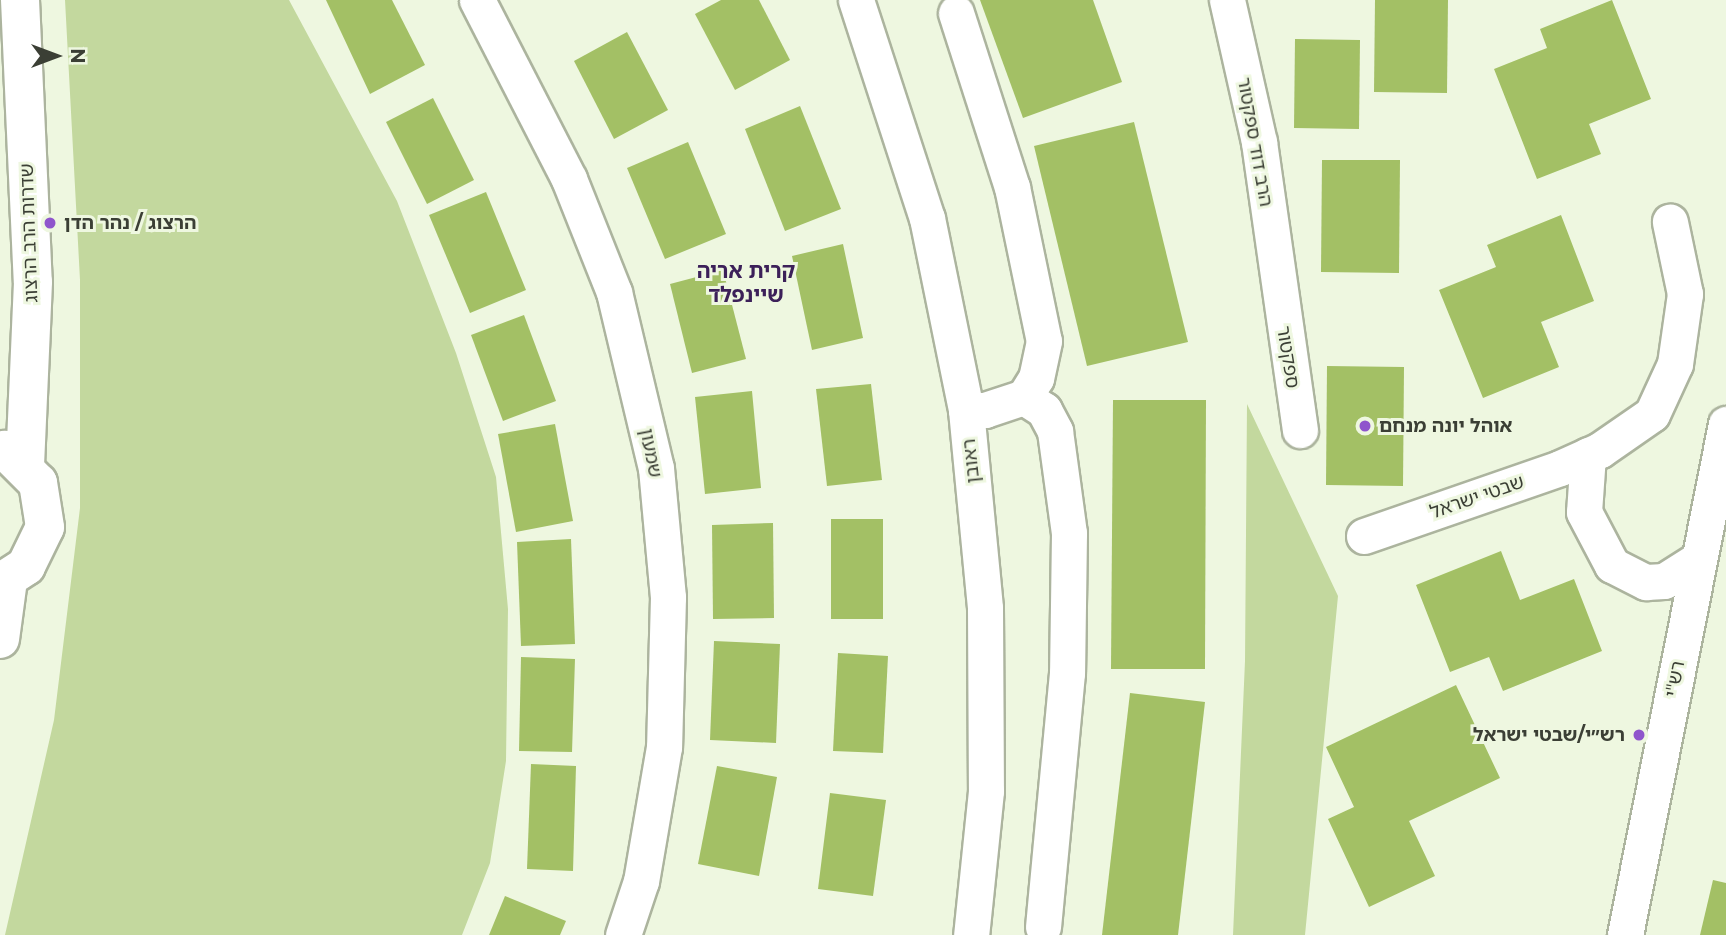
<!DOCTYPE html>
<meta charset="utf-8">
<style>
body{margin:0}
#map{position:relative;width:1726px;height:935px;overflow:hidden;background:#eef7e0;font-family:Montserrat,"Noto Sans Hebrew",sans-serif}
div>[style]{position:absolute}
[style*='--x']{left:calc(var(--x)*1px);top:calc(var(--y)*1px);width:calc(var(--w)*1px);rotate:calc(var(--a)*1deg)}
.green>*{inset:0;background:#c3d89e}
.building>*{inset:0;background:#a3c065}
.roads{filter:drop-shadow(2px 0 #acb49e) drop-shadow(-2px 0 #acb49e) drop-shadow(0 2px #acb49e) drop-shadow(0 -2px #acb49e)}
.minor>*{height:35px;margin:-17.5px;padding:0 17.5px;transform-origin:17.5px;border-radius:17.5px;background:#fff}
.major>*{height:38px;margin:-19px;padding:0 19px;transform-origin:19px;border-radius:19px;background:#fff}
.dots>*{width:19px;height:19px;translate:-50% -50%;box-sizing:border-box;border:4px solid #eef7e0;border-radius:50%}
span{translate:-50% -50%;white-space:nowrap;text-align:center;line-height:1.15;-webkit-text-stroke:6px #eef7e0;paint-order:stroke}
.street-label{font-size:19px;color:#3b3f35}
.poi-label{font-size:19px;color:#3b3f35;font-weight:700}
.left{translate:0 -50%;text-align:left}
.right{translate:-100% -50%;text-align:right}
.neighbourhood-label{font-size:21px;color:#3c2059;font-weight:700}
.north{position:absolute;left:21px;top:21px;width:70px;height:70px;-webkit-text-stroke:5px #eef7e0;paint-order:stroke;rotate:90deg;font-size:19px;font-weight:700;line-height:28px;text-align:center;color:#3b3f35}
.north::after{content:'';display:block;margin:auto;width:24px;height:32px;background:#3b3f35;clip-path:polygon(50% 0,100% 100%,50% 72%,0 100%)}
</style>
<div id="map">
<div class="green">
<div style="clip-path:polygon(65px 0,289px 0,397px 201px,456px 353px,496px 477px,508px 609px,506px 761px,490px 863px,462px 935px,5px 935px,54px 720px,80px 508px,80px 280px)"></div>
<div style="clip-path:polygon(1247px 404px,1338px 596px,1305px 935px,1233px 935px,1245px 661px)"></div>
</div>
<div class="building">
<div style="clip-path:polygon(326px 0,392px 0,425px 65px,370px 94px)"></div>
<div style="clip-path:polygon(721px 0,759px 0,790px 60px,735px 90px,695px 14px)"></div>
<div style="clip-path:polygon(980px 0,1093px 0,1122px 82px,1023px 118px)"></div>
<div style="clip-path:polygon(1375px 0,1448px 0,1447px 93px,1374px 92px)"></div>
<div style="clip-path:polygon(1612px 0,1651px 99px,1589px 124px,1601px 154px,1537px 179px,1494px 69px,1547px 48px,1540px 29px)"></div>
<div style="clip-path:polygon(627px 32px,668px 110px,614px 139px,574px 61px)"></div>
<div style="clip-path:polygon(1295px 39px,1360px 40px,1359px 129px,1294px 128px)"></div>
<div style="clip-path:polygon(433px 98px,474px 180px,427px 204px,386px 122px)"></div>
<div style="clip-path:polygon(800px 106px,841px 209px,785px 231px,745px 129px)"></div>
<div style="clip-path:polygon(1134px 122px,1188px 342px,1087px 366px,1034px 146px)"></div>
<div style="clip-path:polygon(688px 142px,726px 234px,665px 259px,627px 168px)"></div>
<div style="clip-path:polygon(1322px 160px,1400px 160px,1399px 273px,1321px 272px)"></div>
<div style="clip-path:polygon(486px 192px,526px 290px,470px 313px,429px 215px)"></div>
<div style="clip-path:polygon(1561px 215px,1594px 301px,1541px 322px,1559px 367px,1483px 398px,1439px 290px,1496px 267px,1487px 245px)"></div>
<div style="clip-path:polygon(843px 244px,863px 338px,812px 350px,792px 256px)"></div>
<div style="clip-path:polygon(723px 270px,746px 359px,692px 373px,670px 284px)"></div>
<div style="clip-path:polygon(524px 315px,556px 401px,503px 421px,471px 335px)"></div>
<div style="clip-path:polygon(1327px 366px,1404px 367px,1403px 486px,1326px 485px)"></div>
<div style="clip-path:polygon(871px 384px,882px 480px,827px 486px,816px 389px)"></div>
<div style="clip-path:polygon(752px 391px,761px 488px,705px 494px,695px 397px)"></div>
<div style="clip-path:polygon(1113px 400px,1206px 400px,1205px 669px,1111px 669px)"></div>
<div style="clip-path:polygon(555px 424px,573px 521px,516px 532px,498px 434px)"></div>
<div style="clip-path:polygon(831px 519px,883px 519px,883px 619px,831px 619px)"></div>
<div style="clip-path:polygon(773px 523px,774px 618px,713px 619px,712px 525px)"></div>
<div style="clip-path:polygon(571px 539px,575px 644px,521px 646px,517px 542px)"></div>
<div style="clip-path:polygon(1501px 551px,1520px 600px,1574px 579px,1602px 651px,1503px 691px,1489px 657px,1450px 672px,1416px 585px)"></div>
<div style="clip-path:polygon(714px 641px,780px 644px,776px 743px,710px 740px)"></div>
<div style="clip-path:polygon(838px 653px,888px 656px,883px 753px,833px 751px)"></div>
<div style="clip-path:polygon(521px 657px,575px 659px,572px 752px,519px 751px)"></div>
<div style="clip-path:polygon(1456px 685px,1500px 778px,1409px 821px,1435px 876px,1369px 907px,1328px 819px,1354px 807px,1326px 747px)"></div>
<div style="clip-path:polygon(1130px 693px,1205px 702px,1178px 935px,1102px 935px)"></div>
<div style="clip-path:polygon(531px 764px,576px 766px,573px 871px,527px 869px)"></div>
<div style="clip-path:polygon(717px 766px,777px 777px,759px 876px,698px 864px)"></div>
<div style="clip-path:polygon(830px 793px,886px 800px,873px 896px,818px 889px)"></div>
<div style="clip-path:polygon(1713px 880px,1726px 883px,1726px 935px,1700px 935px)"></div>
<div style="clip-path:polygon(505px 896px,566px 921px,560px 935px,489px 935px)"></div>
</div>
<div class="roads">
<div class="minor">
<div style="--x:477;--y:0;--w:201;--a:62.8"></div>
<div style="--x:569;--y:179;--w:122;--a:68.3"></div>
<div style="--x:614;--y:292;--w:181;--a:76.6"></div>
<div style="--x:656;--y:468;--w:130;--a:84.7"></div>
<div style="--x:668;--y:597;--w:150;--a:91.5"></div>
<div style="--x:664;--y:747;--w:136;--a:99.7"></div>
<div style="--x:641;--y:881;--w:57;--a:108.4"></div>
<div style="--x:856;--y:0;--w:229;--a:72"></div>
<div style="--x:927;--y:218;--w:196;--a:78.5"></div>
<div style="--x:966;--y:410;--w:199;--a:84.5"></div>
<div style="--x:985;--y:608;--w:183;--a:89.7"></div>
<div style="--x:986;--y:791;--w:145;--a:95.9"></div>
<div style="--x:1227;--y:0;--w:146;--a:77.3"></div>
<div style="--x:1259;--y:142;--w:291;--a:81.9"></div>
<div style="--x:956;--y:13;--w:183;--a:72.2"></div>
<div style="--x:1012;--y:187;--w:157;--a:78.3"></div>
<div style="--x:1044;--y:341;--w:38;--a:102"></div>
<div style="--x:1036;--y:378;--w:22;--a:122"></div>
<div style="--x:1024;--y:397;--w:41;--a:161.6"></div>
<div style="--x:985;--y:410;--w:19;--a:180"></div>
<div style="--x:1024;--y:397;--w:24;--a:33"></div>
<div style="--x:1044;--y:410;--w:24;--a:62"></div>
<div style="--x:1055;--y:431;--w:103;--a:82.2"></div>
<div style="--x:1069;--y:533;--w:140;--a:90.8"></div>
<div style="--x:1067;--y:673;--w:255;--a:95.4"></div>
<div style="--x:1588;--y:455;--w:57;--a:94"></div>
<div style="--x:1584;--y:512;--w:60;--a:62.2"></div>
<div style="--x:1612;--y:565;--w:38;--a:27"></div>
<div style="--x:1646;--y:582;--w:18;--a:-3"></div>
<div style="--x:1664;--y:581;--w:41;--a:-32.2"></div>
<div style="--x:1364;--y:536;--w:207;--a:-19.1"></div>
<div style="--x:1560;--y:468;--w:44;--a:-24.2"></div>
<div style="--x:1600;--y:450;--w:63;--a:-34.7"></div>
<div style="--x:1652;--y:414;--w:55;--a:-65.3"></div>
<div style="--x:1675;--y:364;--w:71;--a:-81.9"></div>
<div style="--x:1685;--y:294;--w:74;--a:-101.8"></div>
<div style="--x:1625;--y:935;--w:521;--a:-78.82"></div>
</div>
<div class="major">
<div style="--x:20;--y:0;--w:282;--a:87.4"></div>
<div style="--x:33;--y:282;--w:183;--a:92.5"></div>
<div style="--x:0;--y:583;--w:31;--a:-33"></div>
<div style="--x:26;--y:566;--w:43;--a:-64"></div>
<div style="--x:45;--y:527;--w:45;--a:-99"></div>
<div style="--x:38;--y:483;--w:47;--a:-135"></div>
<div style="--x:0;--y:639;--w:60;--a:-82.3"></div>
</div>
</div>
<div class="dots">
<div style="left:50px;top:223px;background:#8f55cc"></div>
<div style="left:1365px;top:426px;background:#8f55cc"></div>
<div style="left:1639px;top:735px;background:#8f55cc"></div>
</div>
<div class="street-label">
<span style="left:1255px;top:142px;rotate:80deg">הרב דוד ספקטור</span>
<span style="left:29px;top:233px;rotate:-92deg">שדרות הרב הרצוג</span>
<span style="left:1288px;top:357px;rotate:81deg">ספקטור</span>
<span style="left:651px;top:453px;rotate:79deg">שמעון</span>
<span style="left:971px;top:461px;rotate:-96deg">ראובן</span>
<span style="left:1477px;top:497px;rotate:-19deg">שבטי ישראל</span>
<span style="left:1675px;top:679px;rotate:-79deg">רש"י</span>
</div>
<div class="poi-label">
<span class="left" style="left:64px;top:223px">הרצוג / נהר הדן</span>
<span class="left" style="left:1379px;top:426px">אוהל יונה מנחם</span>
<span class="right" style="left:1625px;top:735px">רש״י/שבטי ישראל</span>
</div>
<div class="neighbourhood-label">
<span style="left:746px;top:283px">קרית אריה<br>שיינפלד</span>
</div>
<div class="north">N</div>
</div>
